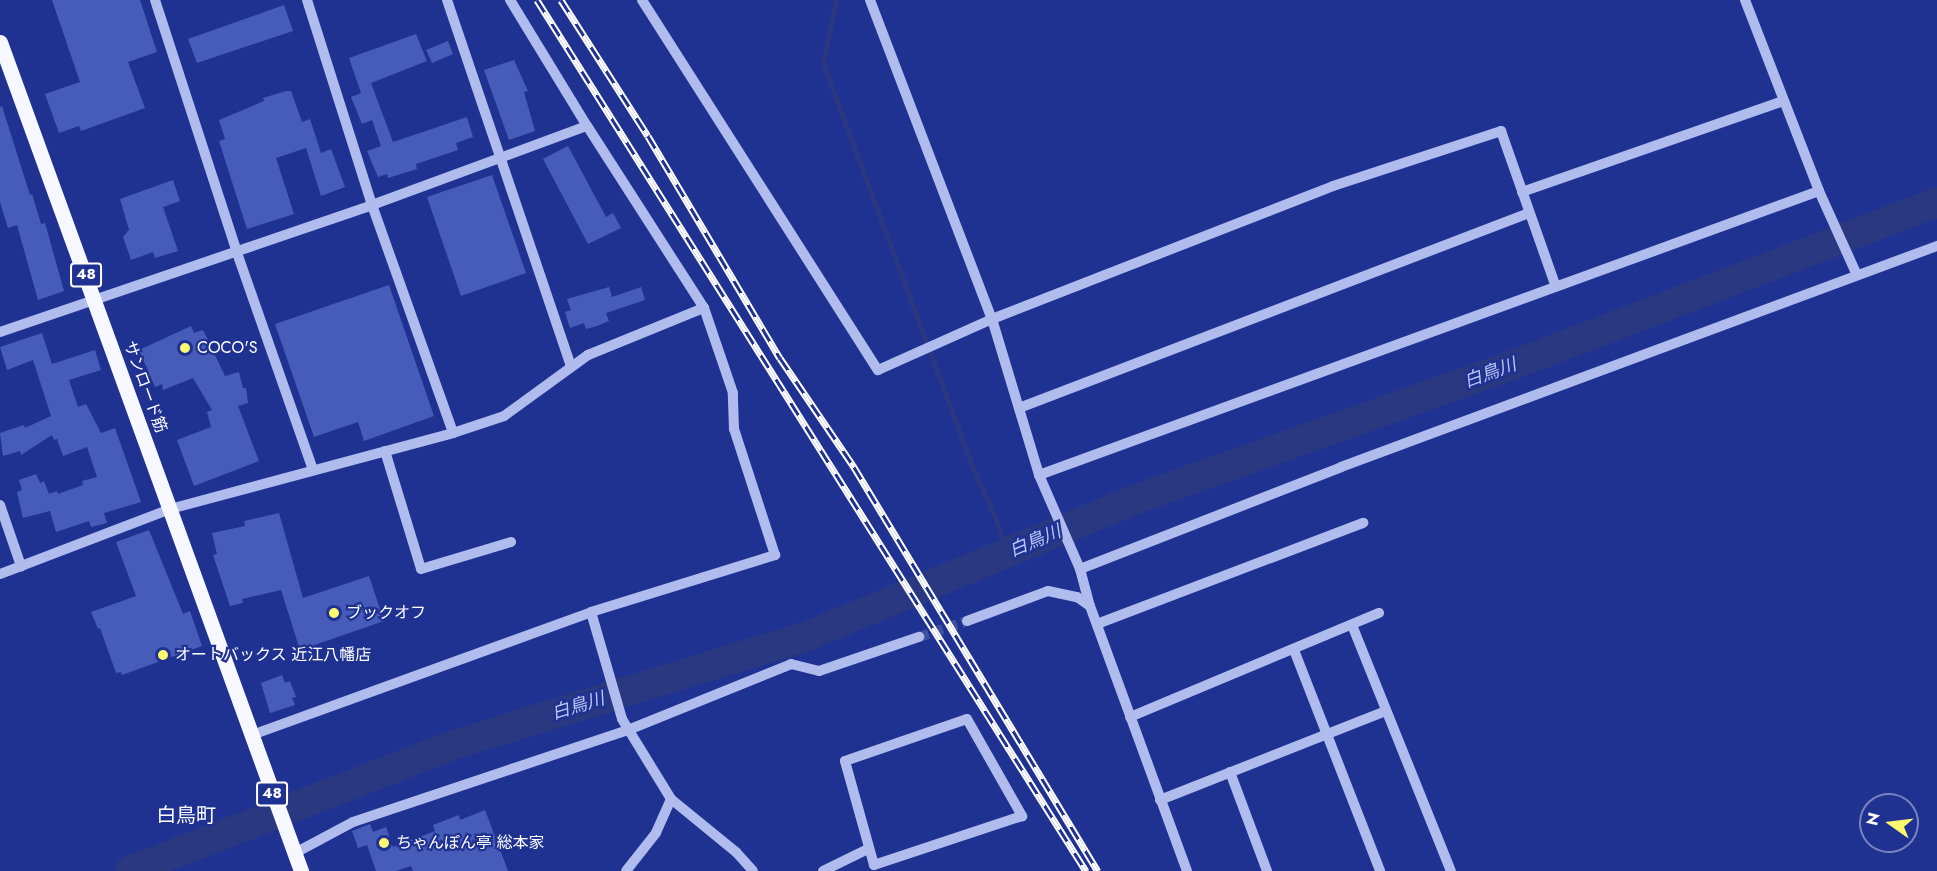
<!DOCTYPE html>
<meta charset="utf-8">
<style>
body{margin:0}
#map{position:relative;width:1937px;height:871px;overflow:hidden;background:#1f3292;font-family:Jost,"Noto Sans JP",sans-serif}
div>[style]{position:absolute}
[style*='--x']{left:calc(var(--x)*1px);top:calc(var(--y)*1px);width:calc(var(--w)*1px);rotate:calc(var(--a)*1deg)}
.stream>*{height:5px;margin:-2.5px;padding:0 2.5px;transform-origin:2.5px;border-radius:2.5px;background:#293881}
.river>*{height:30px;margin:-15px;padding:0 15px;transform-origin:15px;border-radius:15px;background:#293881}
.building>*{inset:0;background:#475cb9}
.minor-tunnel>*{height:10px;margin-top:-5px;transform-origin:0;background:repeating-linear-gradient(90deg,#4151a2 0 10px,transparent 0 15px)}
.minor>*{height:10px;margin:-5px;padding:0 5px;transform-origin:5px;border-radius:5px;background:#b0bcee}
.major>*{height:15px;margin:-7.5px;padding:0 7.5px;transform-origin:7.5px;border-radius:7.5px;background:#f7f8ff}
.rail>*{height:7px;margin-top:-3.5px;transform-origin:0;background:repeating-linear-gradient(90deg,#1f3292 0 14px,#fff 0 28px);box-sizing:border-box;border-block:2px solid #fff}
.dots>*{width:16px;height:16px;translate:-50% -50%;box-sizing:border-box;border:3px solid #1f3292;border-radius:50%}
span{translate:-50% -50%;white-space:nowrap;text-align:center;line-height:1.15;-webkit-text-stroke:4.5px #1f3292;paint-order:stroke}
.shield-label span{padding:2px 4px;background:#1f3292;border:2px solid;border-radius:4px;-webkit-text-stroke-width:0}
.shield-label{font-size:15px;color:#fff;font-weight:700}
.poi-label{font-size:16px;color:#fff}
.left{translate:0 -50%;text-align:left}
.street-label{font-size:16px;color:#fff}
.water-label{font-size:18px;color:#bcc7f5;font-style:italic}
.quarter-label{font-size:20px;color:#fff}
.north{position:absolute;left:1859px;top:793px;width:60px;height:60px;box-sizing:border-box;background:#1f3292;border:2px solid #7984be;border-radius:50%;rotate:284deg;font-size:16px;font-weight:700;line-height:24px;text-align:center;color:#fff}
.north::after{content:'';display:block;margin:auto;width:21px;height:27px;background:#fcf970;clip-path:polygon(50% 0,100% 100%,50% 72%,0 100%)}
</style>
<div id="map">
<div class="stream">
<div style="--x:836;--y:0;--w:64;--a:101.7"></div>
<div style="--x:823;--y:63;--w:430;--a:69.7"></div>
<div style="--x:972;--y:466;--w:56;--a:65.7"></div>
<div style="--x:995;--y:517;--w:38;--a:72"></div>
</div>
<div class="river">
<div style="--x:130;--y:871;--w:350;--a:-21.3"></div>
<div style="--x:456;--y:744;--w:367;--a:-17.1"></div>
<div style="--x:807;--y:636;--w:351;--a:-22.6"></div>
<div style="--x:1131;--y:501;--w:405;--a:-19.6"></div>
<div style="--x:1513;--y:365;--w:454;--a:-21"></div>
</div>
<div class="building">
<div style="clip-path:polygon(52px 0,140px 0,157px 52px,128px 62px,145px 108px,81px 131px,79px 126px,59px 133px,45px 94px,80px 82px)"></div>
<div style="clip-path:polygon(284px 5px,293px 31px,197px 63px,188px 39px)"></div>
<div style="clip-path:polygon(416px 34px,427px 61px,371px 83px,393px 142px,467px 117px,473px 137px,456px 143px,458px 150px,416px 164px,417px 169px,388px 178px,387px 174px,378px 177px,367px 151px,381px 146px,372px 120px,362px 124px,351px 97px,361px 93px,349px 58px)"></div>
<div style="clip-path:polygon(448px 41px,453px 54px,432px 63px,426px 50px)"></div>
<div style="clip-path:polygon(514px 60px,528px 91px,524px 92px,535px 131px,509px 140px,484px 70px)"></div>
<div style="clip-path:polygon(286px 91px,291px 91px,302px 122px,310px 119px,321px 153px,331px 149px,345px 187px,321px 196px,306px 148px,276px 158px,294px 214px,247px 229px,219px 141px,225px 139px,219px 120px,264px 101px,263px 98px)"></div>
<div style="clip-path:polygon(2px 106px,30px 195px,32px 194px,41px 224px,45px 223px,64px 291px,38px 300px,17px 225px,8px 228px,0 202px,0 107px)"></div>
<div style="clip-path:polygon(568px 146px,606px 217px,613px 213px,621px 228px,588px 244px,543px 159px)"></div>
<div style="clip-path:polygon(492px 175px,526px 273px,461px 296px,427px 197px)"></div>
<div style="clip-path:polygon(173px 180px,180px 201px,163px 207px,178px 251px,155px 258px,153px 252px,131px 260px,123px 237px,129px 230px,120px 199px)"></div>
<div style="clip-path:polygon(389px 285px,434px 416px,364px 441px,358px 422px,314px 437px,275px 324px)"></div>
<div style="clip-path:polygon(609px 287px,612px 297px,641px 287px,645px 300px,606px 313px,609px 321px,597px 326px,586px 329px,584px 323px,570px 328px,565px 312px,571px 310px,567px 299px)"></div>
<div style="clip-path:polygon(191px 326px,194px 333px,203px 330px,225px 376px,239px 372px,243px 388px,246px 388px,248px 403px,238px 406px,259px 461px,194px 486px,177px 440px,211px 427px,207px 412px,212px 410px,193px 378px,163px 390px,162px 384px,155px 387px,139px 350px)"></div>
<div style="clip-path:polygon(42px 333px,52px 364px,95px 350px,101px 370px,69px 380px,78px 407px,86px 404px,101px 433px,115px 428px,141px 502px,104px 513px,107px 523px,91px 527px,89px 521px,56px 532px,50px 511px,23px 518px,17px 492px,22px 490px,19px 480px,36px 474px,40px 483px,44px 481px,49px 494px,57px 491px,58px 494px,83px 485px,82px 481px,97px 477px,87px 447px,63px 456px,57px 439px,54px 440px,52px 435px,21px 455px,20px 451px,3px 456px,0 433px,24px 425px,25px 428px,51px 416px,33px 360px,7px 370px,0 347px)"></div>
<div style="clip-path:polygon(279px 513px,303px 598px,369px 576px,384px 621px,300px 650px,281px 590px,242px 599px,243px 603px,230px 606px,213px 555px,217px 554px,212px 533px,245px 526px,244px 521px)"></div>
<div style="clip-path:polygon(149px 530px,183px 614px,190px 611px,202px 646px,122px 675px,121px 672px,116px 673px,100px 628px,98px 629px,91px 612px,136px 596px,116px 542px)"></div>
<div style="clip-path:polygon(282px 675px,285px 683px,290px 681px,296px 697px,292px 698px,295px 705px,270px 713px,261px 683px)"></div>
<div style="clip-path:polygon(485px 810px,508px 871px,413px 871px,411px 866px,396px 871px,376px 871px,367px 845px,358px 848px,352px 831px,370px 824px,373px 832px,386px 827px,393px 847px,435px 831px,433px 825px,459px 815px,460px 820px)"></div>
</div>
<div class="minor-tunnel">
<div style="--x:919;--y:637;--w:51;--a:-18.4"></div>
</div>
<div class="minor">
<div style="--x:155;--y:0;--w:263;--a:72"></div>
<div style="--x:236;--y:250;--w:233;--a:70.7"></div>
<div style="--x:307;--y:0;--w:215;--a:72.4"></div>
<div style="--x:372;--y:205;--w:242;--a:70.4"></div>
<div style="--x:447;--y:0;--w:386;--a:71.3"></div>
<div style="--x:642;--y:0;--w:439;--a:57.5"></div>
<div style="--x:878;--y:370;--w:125;--a:-24.1"></div>
<div style="--x:992;--y:319;--w:366;--a:-21.3"></div>
<div style="--x:1333;--y:186;--w:177;--a:-18.1"></div>
<div style="--x:1501;--y:131;--w:165;--a:70.6"></div>
<div style="--x:870;--y:0;--w:342;--a:69.1"></div>
<div style="--x:992;--y:319;--w:163;--a:73.2"></div>
<div style="--x:1039;--y:475;--w:103;--a:66.4"></div>
<div style="--x:1080;--y:569;--w:38;--a:75"></div>
<div style="--x:1090;--y:606;--w:282;--a:69.9"></div>
<div style="--x:1745;--y:0;--w:205;--a:68.8"></div>
<div style="--x:1819;--y:191;--w:92;--a:65.7"></div>
<div style="--x:1522;--y:192;--w:277;--a:-19.2"></div>
<div style="--x:0;--y:332;--w:393;--a:-18.8"></div>
<div style="--x:372;--y:205;--w:229;--a:-20.2"></div>
<div style="--x:1019;--y:408;--w:546;--a:-20.92"></div>
<div style="--x:385;--y:451;--w:123;--a:73"></div>
<div style="--x:421;--y:569;--w:94;--a:-16.7"></div>
<div style="--x:1039;--y:475;--w:830;--a:-20.01"></div>
<div style="--x:0;--y:505;--w:65;--a:71"></div>
<div style="--x:1080;--y:569;--w:280;--a:-21.3"></div>
<div style="--x:1341;--y:467;--w:636;--a:-20.35"></div>
<div style="--x:0;--y:574;--w:182;--a:-20.9"></div>
<div style="--x:170;--y:509;--w:293;--a:-15"></div>
<div style="--x:453;--y:433;--w:54;--a:-18.4"></div>
<div style="--x:504;--y:416;--w:104;--a:-36"></div>
<div style="--x:588;--y:355;--w:125;--a:-22.1"></div>
<div style="--x:591;--y:612;--w:111;--a:73.8"></div>
<div style="--x:622;--y:719;--w:94;--a:58.5"></div>
<div style="--x:671;--y:799;--w:37;--a:114"></div>
<div style="--x:656;--y:833;--w:48;--a:128.3"></div>
<div style="--x:967;--y:621;--w:86;--a:-20.3"></div>
<div style="--x:1048;--y:591;--w:30;--a:12"></div>
<div style="--x:1077;--y:597;--w:16;--a:35"></div>
<div style="--x:1097;--y:624;--w:285;--a:-20.8"></div>
<div style="--x:1352;--y:625;--w:265;--a:68.1"></div>
<div style="--x:1294;--y:650;--w:237;--a:68.7"></div>
<div style="--x:1130;--y:717;--w:270;--a:-22.7"></div>
<div style="--x:967;--y:719;--w:112;--a:60.4"></div>
<div style="--x:1022;--y:816;--w:156;--a:161.7"></div>
<div style="--x:874;--y:865;--w:108;--a:-105.6"></div>
<div style="--x:845;--y:761;--w:129;--a:-19"></div>
<div style="--x:252;--y:735;--w:361;--a:-19.9"></div>
<div style="--x:591;--y:612;--w:193;--a:-17.2"></div>
<div style="--x:775;--y:555;--w:133;--a:-108"></div>
<div style="--x:734;--y:429;--w:36;--a:-92"></div>
<div style="--x:733;--y:393;--w:90;--a:-108.8"></div>
<div style="--x:704;--y:308;--w:216;--a:-122.7"></div>
<div style="--x:587;--y:126;--w:148;--a:-121.4"></div>
<div style="--x:1230;--y:772;--w:106;--a:69.5"></div>
<div style="--x:671;--y:799;--w:84;--a:39.2"></div>
<div style="--x:736;--y:852;--w:25;--a:48"></div>
<div style="--x:1160;--y:800;--w:243;--a:-21.5"></div>
<div style="--x:295;--y:853;--w:66;--a:-28.1"></div>
<div style="--x:353;--y:822;--w:290;--a:-18.5"></div>
<div style="--x:628;--y:730;--w:176;--a:-22"></div>
<div style="--x:791;--y:664;--w:29;--a:14"></div>
<div style="--x:819;--y:671;--w:106;--a:-18.8"></div>
<div style="--x:823;--y:871;--w:50;--a:-26.1"></div>
</div>
<div class="major">
<div style="--x:0;--y:42;--w:882;--a:70.04"></div>
</div>
<div class="rail">
<div style="--x:537;--y:0;--w:1030;--a:57.78"></div>
<div style="--x:561;--y:0;--w:161;--a:57.4"></div>
<div style="--x:648;--y:136;--w:258;--a:59.3"></div>
<div style="--x:780;--y:358;--w:132;--a:55.8"></div>
<div style="--x:854;--y:467;--w:472;--a:58.9"></div>
</div>
<div class="dots">
<div style="left:185px;top:348px;background:#fcf970"></div>
<div style="left:334px;top:613px;background:#fcf970"></div>
<div style="left:163px;top:655px;background:#fcf970"></div>
<div style="left:384px;top:843px;background:#fcf970"></div>
</div>
<div class="shield-label">
<span style="left:86px;top:275px">48</span>
<span style="left:272px;top:794px">48</span>
</div>
<div class="poi-label">
<span class="left" style="left:197px;top:348px">COCO'S</span>
<span class="left" style="left:346px;top:613px">ブックオフ</span>
<span class="left" style="left:175px;top:655px">オートバックス 近江八幡店</span>
<span class="left" style="left:396px;top:843px">ちゃんぽん亭 総本家</span>
</div>
<div class="street-label">
<span style="left:145px;top:387px;rotate:70deg">サンロード筋</span>
</div>
<div class="water-label">
<span style="left:1490px;top:373px;rotate:-20deg">白鳥川</span>
<span style="left:1035px;top:541px;rotate:-23deg">白鳥川</span>
<span style="left:578px;top:706px;rotate:-17deg">白鳥川</span>
</div>
<div class="quarter-label">
<span style="left:186px;top:815px">白鳥町</span>
</div>
<div class="north">N</div>
</div>
